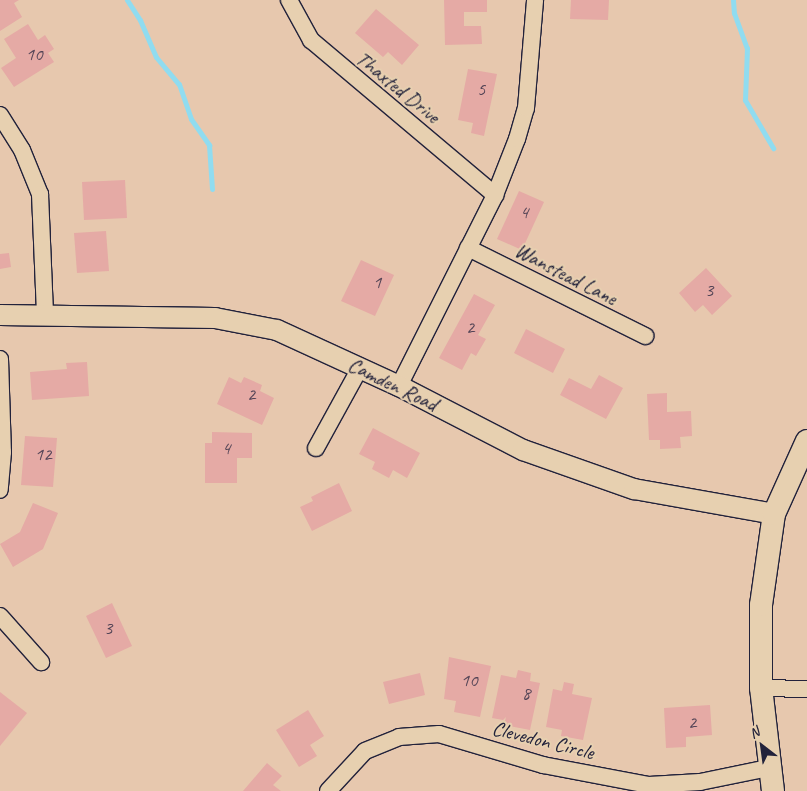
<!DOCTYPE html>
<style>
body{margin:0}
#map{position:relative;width:807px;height:791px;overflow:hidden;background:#e7c8ae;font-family:Caveat,sans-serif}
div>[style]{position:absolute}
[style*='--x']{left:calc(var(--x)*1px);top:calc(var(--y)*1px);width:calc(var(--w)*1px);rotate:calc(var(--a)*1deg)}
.stream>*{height:5px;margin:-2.5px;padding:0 2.5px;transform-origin:2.5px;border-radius:2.5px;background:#90dcf0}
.building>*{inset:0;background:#e5aaa5}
.roads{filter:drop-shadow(1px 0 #22223b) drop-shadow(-1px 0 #22223b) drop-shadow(0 1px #22223b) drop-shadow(0 -1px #22223b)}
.minor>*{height:16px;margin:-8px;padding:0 8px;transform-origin:8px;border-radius:8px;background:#e7d0b0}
.tertiary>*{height:20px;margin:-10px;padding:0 10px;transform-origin:10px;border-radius:10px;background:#e7d0b0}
.secondary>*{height:22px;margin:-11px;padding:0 11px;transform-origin:11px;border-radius:11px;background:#e7d0b0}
span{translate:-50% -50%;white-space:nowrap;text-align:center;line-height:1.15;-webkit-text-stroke:4px #e7d0b0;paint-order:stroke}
.number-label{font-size:19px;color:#534456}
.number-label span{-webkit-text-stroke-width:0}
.street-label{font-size:21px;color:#22223b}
.north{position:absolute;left:737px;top:721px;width:50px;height:50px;-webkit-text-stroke:4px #e7d0b0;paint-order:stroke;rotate:330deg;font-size:14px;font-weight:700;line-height:20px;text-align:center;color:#22223b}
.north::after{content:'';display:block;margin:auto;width:18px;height:22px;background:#22223b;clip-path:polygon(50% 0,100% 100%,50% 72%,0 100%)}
</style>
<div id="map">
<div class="stream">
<div style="--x:127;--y:0;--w:24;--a:57"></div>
<div style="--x:140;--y:20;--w:40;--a:66.6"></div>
<div style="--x:156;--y:57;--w:35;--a:50"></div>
<div style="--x:179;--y:84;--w:37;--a:71"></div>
<div style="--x:191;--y:119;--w:32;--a:55"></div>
<div style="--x:209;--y:145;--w:44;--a:86.1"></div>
<div style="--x:733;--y:0;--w:13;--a:86"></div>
<div style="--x:734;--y:13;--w:37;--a:70"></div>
<div style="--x:747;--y:48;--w:52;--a:92.2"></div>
<div style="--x:745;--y:100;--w:56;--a:59.7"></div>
</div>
<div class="building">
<div style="clip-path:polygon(0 0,19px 0,14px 3px,22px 17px,0 31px)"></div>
<div style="clip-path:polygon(444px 0,487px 0,487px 12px,464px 12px,464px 26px,481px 26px,482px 44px,445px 45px)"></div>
<div style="clip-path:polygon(571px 0,609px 0,608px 20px,570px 19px)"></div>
<div style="clip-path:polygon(376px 9px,419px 45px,402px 65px,388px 52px,383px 57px,355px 33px)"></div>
<div style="clip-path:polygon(28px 24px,38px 40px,45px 35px,54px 49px,48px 53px,54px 62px,14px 87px,1px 68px,16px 58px,4px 39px)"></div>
<div style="clip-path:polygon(468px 69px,497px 74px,484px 136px,471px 133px,473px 123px,458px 120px)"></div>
<div style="clip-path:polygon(125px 180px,127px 218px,84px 220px,82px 182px)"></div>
<div style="clip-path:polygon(519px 191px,544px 202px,522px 250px,497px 239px)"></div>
<div style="clip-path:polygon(106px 231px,109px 271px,77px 273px,74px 233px)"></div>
<div style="clip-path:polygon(9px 253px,11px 267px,0 269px,0 254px)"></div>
<div style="clip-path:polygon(361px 260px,394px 275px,375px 316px,341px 301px)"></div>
<div style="clip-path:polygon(706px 268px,732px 296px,712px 315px,703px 305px,695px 312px,679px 293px)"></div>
<div style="clip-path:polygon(474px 294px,495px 305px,478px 335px,486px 339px,476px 356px,471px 353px,462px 370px,439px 358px)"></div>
<div style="clip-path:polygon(526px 329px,565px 349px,553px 373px,514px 353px)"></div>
<div style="clip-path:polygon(87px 362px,89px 396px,32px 400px,30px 372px,67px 369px,66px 363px)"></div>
<div style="clip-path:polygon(599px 375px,623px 388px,606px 419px,560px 395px,569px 378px,591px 389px)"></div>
<div style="clip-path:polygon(229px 377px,241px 383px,244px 377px,262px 385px,260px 391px,274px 398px,262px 425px,217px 404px)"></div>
<div style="clip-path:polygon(667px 393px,667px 412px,691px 411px,692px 436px,680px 437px,681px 448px,660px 449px,660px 440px,649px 440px,647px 394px)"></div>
<div style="clip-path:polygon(373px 428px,420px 453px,407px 478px,393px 470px,389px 478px,372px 469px,375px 462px,359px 454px)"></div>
<div style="clip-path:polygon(212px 432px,252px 433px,252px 458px,237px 458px,237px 483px,205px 483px,205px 443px,212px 443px)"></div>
<div style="clip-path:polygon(25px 436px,57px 438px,53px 487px,21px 485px)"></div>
<div style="clip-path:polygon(339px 483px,352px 511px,312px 531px,300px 507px,313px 501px,311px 497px)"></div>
<div style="clip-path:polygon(33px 503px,58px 513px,43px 549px,13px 567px,0 544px,20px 532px)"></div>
<div style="clip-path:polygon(112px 603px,132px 646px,106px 658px,86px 616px)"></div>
<div style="clip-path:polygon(449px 657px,491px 666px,480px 717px,454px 712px,456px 701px,444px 699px)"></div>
<div style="clip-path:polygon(518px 670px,531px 673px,530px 681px,540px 683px,530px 730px,504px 725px,506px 717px,503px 720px,492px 718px,501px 675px,516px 678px)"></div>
<div style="clip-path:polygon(420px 673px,425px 695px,389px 704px,383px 682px)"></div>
<div style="clip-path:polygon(564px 682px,574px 684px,572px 694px,592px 698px,583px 740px,561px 736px,562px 730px,546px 727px,553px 689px,562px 691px)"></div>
<div style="clip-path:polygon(0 692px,27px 713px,0 746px)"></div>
<div style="clip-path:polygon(710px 705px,712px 735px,686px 737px,686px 747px,666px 748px,664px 708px)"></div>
<div style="clip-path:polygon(308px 710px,324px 736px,310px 745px,317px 756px,299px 767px,276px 730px)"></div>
<div style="clip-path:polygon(267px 763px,282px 776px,273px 785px,281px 791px,243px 791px)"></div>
</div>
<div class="roads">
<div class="minor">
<div style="--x:289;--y:0;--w:46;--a:61.2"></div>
<div style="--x:311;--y:40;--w:241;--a:40.1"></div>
<div style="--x:0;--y:115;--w:41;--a:57.8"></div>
<div style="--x:22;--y:150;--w:48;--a:67.8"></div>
<div style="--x:40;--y:194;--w:120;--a:87.6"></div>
<div style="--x:468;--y:248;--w:198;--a:26.4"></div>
<div style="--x:0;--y:359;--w:93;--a:88.2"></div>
<div style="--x:3;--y:452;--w:38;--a:95"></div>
<div style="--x:399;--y:386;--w:214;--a:-63.3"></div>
<div style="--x:495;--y:195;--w:60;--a:-68.6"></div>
<div style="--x:517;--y:139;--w:32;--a:-74"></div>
<div style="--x:526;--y:108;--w:108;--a:-85.2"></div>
<div style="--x:316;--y:448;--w:91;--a:-61.2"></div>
<div style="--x:0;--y:616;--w:62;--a:48.3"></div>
<div style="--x:761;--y:688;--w:46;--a:1.2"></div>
<div style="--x:328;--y:791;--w:54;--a:-47.2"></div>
<div style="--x:365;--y:751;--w:37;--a:-22"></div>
<div style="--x:399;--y:737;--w:40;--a:-4.3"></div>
<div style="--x:439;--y:734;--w:109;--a:16.6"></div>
<div style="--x:543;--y:765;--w:108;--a:10.7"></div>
<div style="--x:649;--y:785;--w:51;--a:-3.4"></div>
<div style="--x:700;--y:782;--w:69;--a:-11.6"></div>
</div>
<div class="tertiary">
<div style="--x:0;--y:315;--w:215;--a:0.8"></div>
<div style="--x:215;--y:318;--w:63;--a:11"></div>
<div style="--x:277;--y:330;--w:134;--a:24.7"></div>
<div style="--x:399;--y:386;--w:140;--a:27.3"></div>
<div style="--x:523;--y:450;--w:118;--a:19.4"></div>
<div style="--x:634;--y:489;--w:142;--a:10.1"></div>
</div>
<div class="secondary">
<div style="--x:773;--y:791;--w:104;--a:-96.6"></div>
<div style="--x:761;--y:688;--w:83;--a:-90"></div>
<div style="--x:761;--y:605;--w:92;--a:-81.9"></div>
<div style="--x:774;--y:514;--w:80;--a:-65.7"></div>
</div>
</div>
<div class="number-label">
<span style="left:34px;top:55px">10</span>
<span style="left:481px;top:90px">5</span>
<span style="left:524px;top:213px">4</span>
<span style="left:377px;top:283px">1</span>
<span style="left:709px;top:291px">3</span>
<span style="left:470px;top:328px">2</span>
<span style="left:251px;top:395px">2</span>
<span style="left:226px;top:449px">4</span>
<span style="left:43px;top:455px">12</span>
<span style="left:108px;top:629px">3</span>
<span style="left:469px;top:681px">10</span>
<span style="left:526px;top:694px">8</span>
<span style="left:692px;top:723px">2</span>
</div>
<div class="street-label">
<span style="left:398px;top:87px;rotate:39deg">Thaxted Drive</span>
<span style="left:566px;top:274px;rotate:27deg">Wanstead Lane</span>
<span style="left:393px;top:384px;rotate:26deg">Camden Road</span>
<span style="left:543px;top:740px;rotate:14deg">Clevedon Circle</span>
</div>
<div class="north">N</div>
</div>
